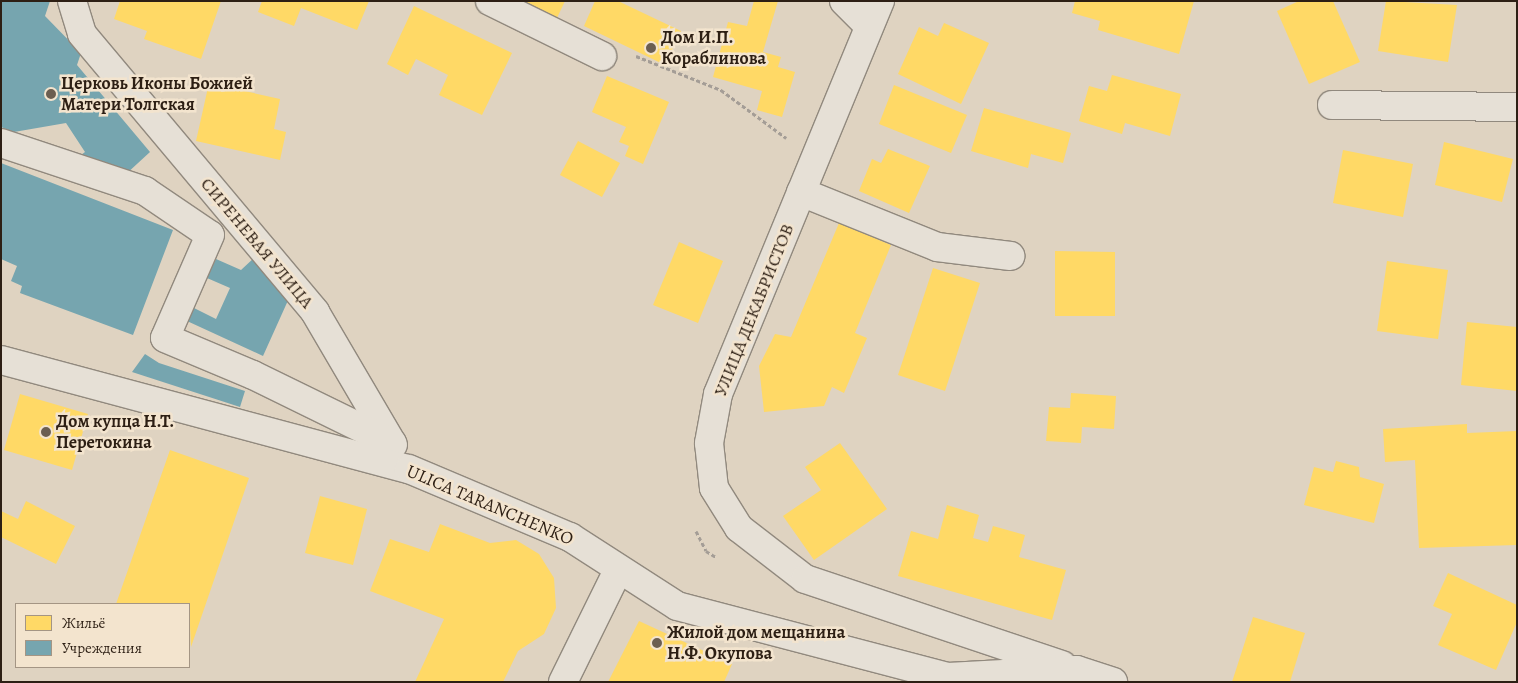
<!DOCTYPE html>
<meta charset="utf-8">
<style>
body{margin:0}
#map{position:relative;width:1518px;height:683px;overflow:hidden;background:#dfd3c1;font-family:Alegreya,serif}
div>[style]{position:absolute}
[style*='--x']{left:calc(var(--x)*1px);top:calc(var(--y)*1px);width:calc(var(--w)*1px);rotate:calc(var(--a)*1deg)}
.homes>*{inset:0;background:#ffd966}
.public>*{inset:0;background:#76a5af}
.path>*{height:3px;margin-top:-1.5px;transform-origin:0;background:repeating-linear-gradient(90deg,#a49d96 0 4px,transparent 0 6.5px)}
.roads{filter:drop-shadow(1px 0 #91897e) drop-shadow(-1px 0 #91897e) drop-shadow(0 1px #91897e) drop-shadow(0 -1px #91897e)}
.minor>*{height:28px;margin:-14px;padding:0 14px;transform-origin:14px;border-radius:14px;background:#e6e0d6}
.dots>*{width:14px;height:14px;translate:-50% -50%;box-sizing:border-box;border:2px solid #f3e4ce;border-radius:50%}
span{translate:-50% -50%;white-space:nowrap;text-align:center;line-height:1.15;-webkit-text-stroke:5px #f3e4ce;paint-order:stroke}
.poi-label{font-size:18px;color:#2d1f14;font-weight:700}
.left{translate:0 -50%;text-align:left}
.street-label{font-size:18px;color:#2d1f14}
.frame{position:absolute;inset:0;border:2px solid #2d1f14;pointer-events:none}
.legend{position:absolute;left:15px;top:603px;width:175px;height:65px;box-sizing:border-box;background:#f3e4ce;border:1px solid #a49584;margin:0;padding:6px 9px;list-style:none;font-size:15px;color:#2d1f14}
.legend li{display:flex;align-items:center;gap:10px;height:25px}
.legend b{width:25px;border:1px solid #a49584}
</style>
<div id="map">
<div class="homes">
<div style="clip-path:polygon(120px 1px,221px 1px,201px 59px,144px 39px,147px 31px,114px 19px)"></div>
<div style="clip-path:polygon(262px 1px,369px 1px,357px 30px,301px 8px,294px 26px,258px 12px)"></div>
<div style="clip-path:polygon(512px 1px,565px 1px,556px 20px)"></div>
<div style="clip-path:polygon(595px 1px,618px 1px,681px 31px,665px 65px,584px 26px)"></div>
<div style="clip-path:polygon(754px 1px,778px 1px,763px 52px,781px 57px,778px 67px,795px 72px,782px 117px,757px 110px,762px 91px,713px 77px,728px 22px,747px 26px)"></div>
<div style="clip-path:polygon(1075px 1px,1194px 1px,1179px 54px,1098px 30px,1100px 21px,1072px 13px)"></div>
<div style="clip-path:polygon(1299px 1px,1333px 1px,1360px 62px,1309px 84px,1277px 11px)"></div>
<div style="clip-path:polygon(1386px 1px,1457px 5px,1448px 62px,1378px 51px)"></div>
<div style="clip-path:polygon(414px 6px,512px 53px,482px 115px,439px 95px,448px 75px,416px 59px,408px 75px,387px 64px)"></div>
<div style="clip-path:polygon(944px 23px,989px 43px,961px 104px,898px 74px,919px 27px,938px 36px)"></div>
<div style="clip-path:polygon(1112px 75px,1181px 94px,1170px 136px,1125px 123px,1122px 134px,1079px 121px,1089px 86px,1107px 91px)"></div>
<div style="clip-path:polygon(607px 76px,669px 102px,643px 164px,625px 156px,629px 146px,619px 142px,626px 127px,592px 112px)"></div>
<div style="clip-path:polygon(209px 83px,280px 99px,274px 129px,286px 132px,280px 160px,196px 141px)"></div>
<div style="clip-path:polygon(894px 85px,967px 115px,951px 153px,879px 124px)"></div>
<div style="clip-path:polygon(984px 108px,1071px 133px,1063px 163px,1031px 154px,1028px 168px,971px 151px)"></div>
<div style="clip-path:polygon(578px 141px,620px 163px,602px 197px,560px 175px)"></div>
<div style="clip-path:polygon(1444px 142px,1513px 159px,1502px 202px,1435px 185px)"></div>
<div style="clip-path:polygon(888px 149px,930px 166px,909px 213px,859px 191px,872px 159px,881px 163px)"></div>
<div style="clip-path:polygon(1343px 150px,1413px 164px,1403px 217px,1333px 203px)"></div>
<div style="clip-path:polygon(839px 223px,891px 245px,855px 333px,867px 338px,844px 393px,832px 387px,824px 406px,764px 412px,759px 366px,775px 334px,791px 337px)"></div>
<div style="clip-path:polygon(679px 242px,723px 261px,698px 323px,653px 305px)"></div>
<div style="clip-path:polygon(1055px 251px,1115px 252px,1115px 316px,1055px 316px)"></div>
<div style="clip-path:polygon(1387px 261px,1448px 270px,1438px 339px,1377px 331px)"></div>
<div style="clip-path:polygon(933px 268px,980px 283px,945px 391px,898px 375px)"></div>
<div style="clip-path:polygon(1467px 322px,1517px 327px,1517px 391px,1461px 385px)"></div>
<div style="clip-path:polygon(1071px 393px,1116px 396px,1114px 429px,1082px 427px,1081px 443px,1046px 441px,1049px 407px,1070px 408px)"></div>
<div style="clip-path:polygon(20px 394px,88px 414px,72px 470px,4px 450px)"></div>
<div style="clip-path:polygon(1467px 424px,1467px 433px,1517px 431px,1517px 545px,1419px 548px,1415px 460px,1385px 462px,1383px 429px)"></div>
<div style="clip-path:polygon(840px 443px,887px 509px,814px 560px,783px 516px,821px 490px,805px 467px)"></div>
<div style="clip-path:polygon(170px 450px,249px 478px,191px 647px,189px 604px,116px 604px)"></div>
<div style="clip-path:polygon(1336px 461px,1359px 467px,1360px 477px,1384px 484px,1374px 523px,1304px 505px,1314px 467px,1333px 472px)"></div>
<div style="clip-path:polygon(320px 496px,367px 509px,353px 565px,305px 553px)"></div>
<div style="clip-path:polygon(26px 501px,75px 526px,56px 564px,1px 537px,1px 511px,18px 519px)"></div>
<div style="clip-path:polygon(947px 505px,979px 515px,973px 538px,988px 542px,993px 526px,1025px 535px,1019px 557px,1066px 570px,1052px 620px,898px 576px,911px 531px,938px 539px)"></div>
<div style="clip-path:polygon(440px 524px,490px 543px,516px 540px,539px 554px,554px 578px,556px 608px,544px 634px,518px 651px,503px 682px,415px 682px,444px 619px,370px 591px,390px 539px,429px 552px)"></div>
<div style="clip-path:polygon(1448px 573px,1517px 605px,1517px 622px,1496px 670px,1438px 645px,1452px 614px,1433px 606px)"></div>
<div style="clip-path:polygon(1253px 617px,1305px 633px,1290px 682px,1232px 682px)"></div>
<div style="clip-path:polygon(639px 621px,732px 664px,724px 682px,608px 682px)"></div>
</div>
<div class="public">
<div style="clip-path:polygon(1px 1px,50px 1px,45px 16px,81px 53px,77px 65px,150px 152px,125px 175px,77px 158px,85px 152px,66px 123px,14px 132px,1px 127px)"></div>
<div style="clip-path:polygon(1px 163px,173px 230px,133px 335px,20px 293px,22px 286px,11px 281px,17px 266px,1px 259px)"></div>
<div style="clip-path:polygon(255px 257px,290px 296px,263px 356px,187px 321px,194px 308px,216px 319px,230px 288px,207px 278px,216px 259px,241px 270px)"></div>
<div style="clip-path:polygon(145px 354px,159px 363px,245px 391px,240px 407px,132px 372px)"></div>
</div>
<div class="path">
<div style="--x:636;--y:56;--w:92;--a:21.8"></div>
<div style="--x:721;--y:90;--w:81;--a:36.4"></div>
<div style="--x:696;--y:531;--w:22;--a:63"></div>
<div style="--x:706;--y:551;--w:12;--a:31"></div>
</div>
<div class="roads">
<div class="minor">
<div style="--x:72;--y:1;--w:34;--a:73"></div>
<div style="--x:82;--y:34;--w:363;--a:50"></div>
<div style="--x:315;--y:312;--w:154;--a:59.6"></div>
<div style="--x:490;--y:1;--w:125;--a:26.2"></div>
<div style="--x:844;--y:1;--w:35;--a:45"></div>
<div style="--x:880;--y:1;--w:425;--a:112.4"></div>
<div style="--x:718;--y:394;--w:50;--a:100.4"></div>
<div style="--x:709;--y:443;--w:45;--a:83.7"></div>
<div style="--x:714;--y:488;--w:47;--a:58"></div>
<div style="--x:739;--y:528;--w:83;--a:37.7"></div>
<div style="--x:805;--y:579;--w:271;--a:18.5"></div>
<div style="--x:1332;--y:105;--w:185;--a:0.6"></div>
<div style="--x:1;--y:143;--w:152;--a:18.4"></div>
<div style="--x:145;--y:191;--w:78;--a:34.1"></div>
<div style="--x:210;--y:235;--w:112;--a:113.6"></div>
<div style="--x:165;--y:338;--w:95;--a:22.8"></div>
<div style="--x:253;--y:375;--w:155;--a:26.1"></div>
<div style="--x:801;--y:192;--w:147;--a:22"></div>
<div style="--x:937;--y:247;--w:74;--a:7"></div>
<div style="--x:1;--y:360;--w:422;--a:15"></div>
<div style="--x:409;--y:469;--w:175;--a:22.9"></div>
<div style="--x:570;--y:537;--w:127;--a:32.8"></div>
<div style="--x:677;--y:606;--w:280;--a:14.7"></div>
<div style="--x:948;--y:677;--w:129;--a:-3.1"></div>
<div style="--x:1077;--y:670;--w:38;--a:18"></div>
<div style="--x:563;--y:682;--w:125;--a:-63.8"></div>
</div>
</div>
<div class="dots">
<div style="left:651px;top:48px;background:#6b5e51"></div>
<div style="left:51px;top:94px;background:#6b5e51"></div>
<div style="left:46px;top:432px;background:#6b5e51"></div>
<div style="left:657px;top:643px;background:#6b5e51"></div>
</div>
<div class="poi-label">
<span class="left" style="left:661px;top:48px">Дом И.П.<br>Кораблинова</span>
<span class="left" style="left:61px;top:94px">Церковь Иконы Божией<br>Матери Толгская</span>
<span class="left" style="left:56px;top:432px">Дом купца Н.Т.<br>Перетокина</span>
<span class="left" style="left:667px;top:643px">Жилой дом мещанина<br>Н.Ф. Окупова</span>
</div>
<div class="street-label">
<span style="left:257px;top:243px;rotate:50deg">СИРЕНЕВАЯ УЛИЦА</span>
<span style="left:754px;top:310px;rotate:-68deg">УЛИЦА ДЕКАБРИСТОВ</span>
<span style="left:490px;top:505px;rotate:23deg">ULICA TARANCHENKO</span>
</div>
<div class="frame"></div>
<ul class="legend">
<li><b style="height:14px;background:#ffd966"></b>Жильё</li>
<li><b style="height:14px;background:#76a5af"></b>Учреждения</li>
</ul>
</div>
